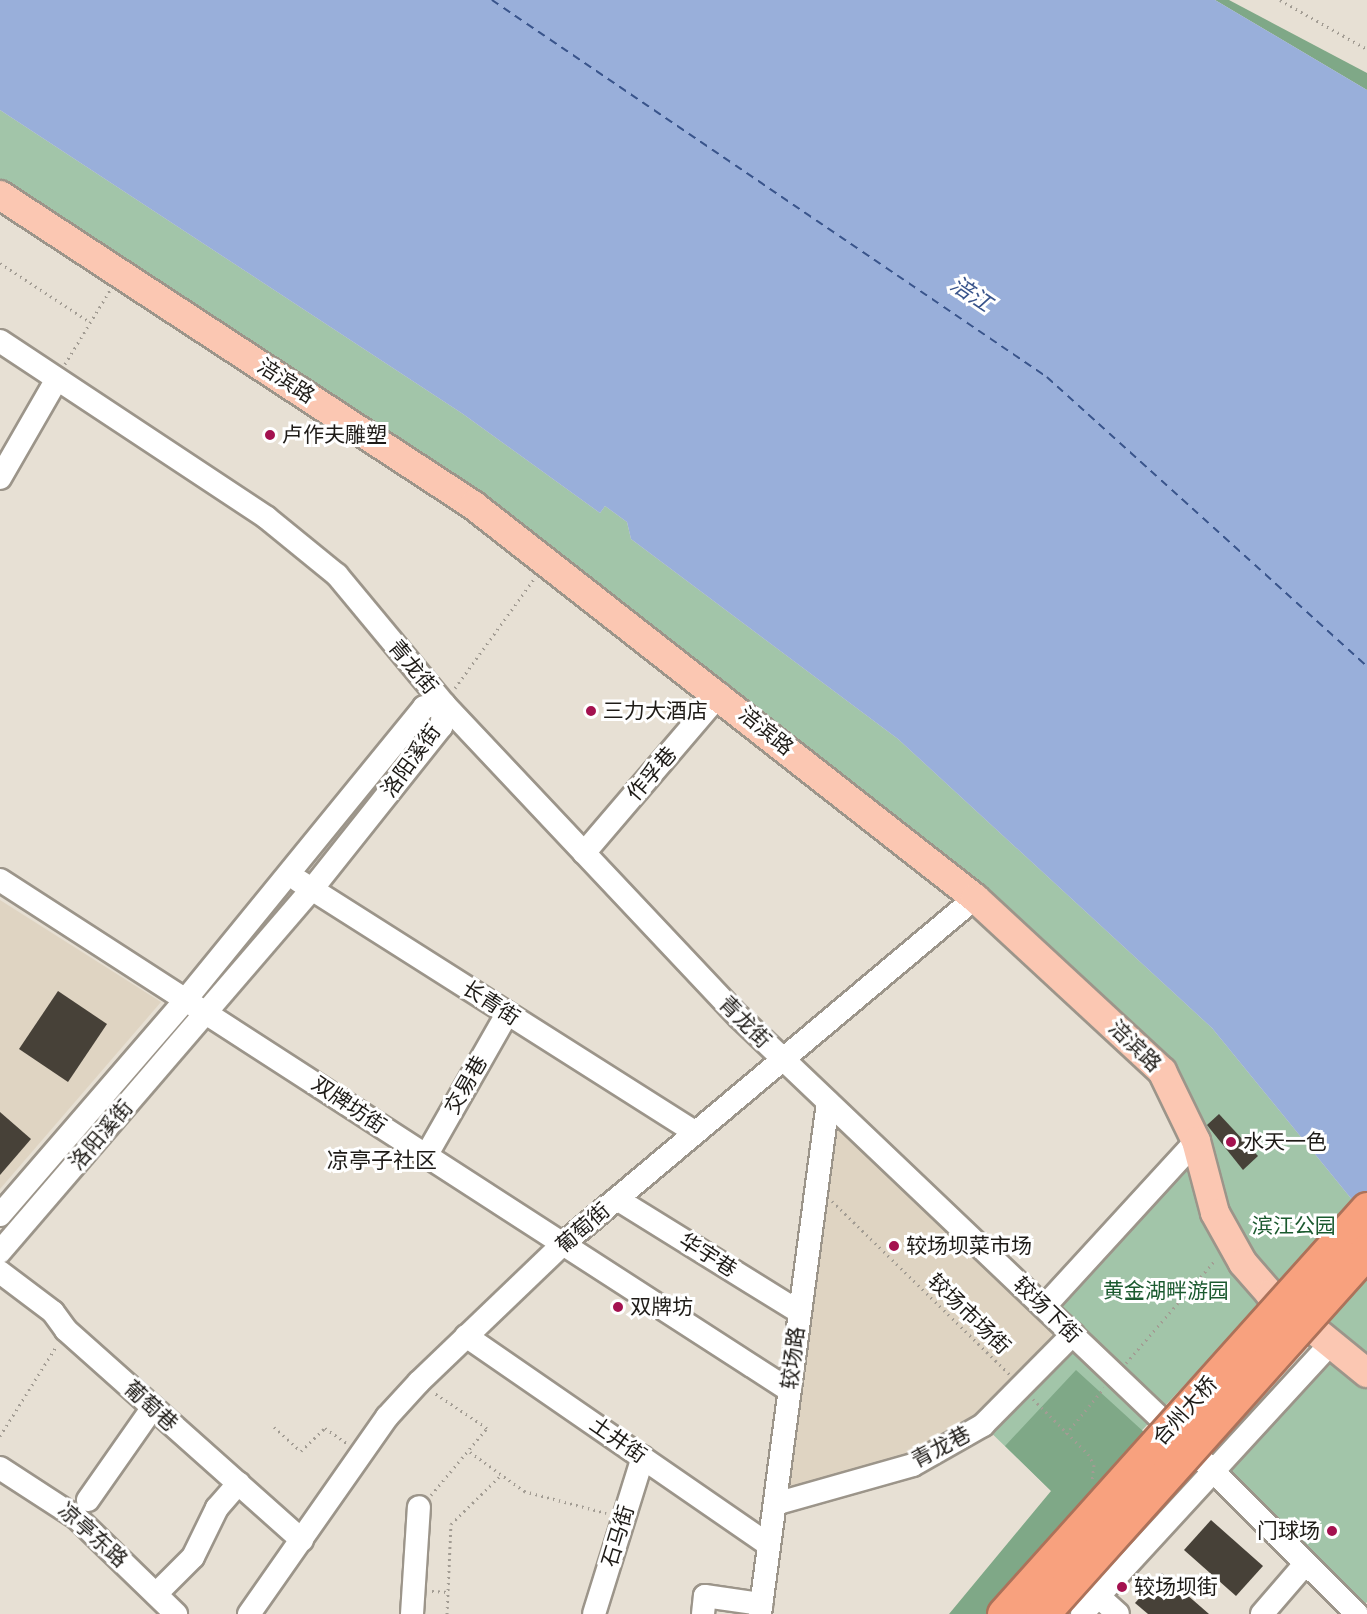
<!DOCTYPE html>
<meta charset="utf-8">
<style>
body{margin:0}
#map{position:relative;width:1367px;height:1614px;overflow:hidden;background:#e7e0d4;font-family:"Fira Sans Condensed","Noto Sans SC",sans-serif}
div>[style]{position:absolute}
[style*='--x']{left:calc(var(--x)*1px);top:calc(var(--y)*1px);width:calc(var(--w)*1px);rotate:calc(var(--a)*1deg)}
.built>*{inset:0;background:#dfd4c2}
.green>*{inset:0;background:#a2c5a9}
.forest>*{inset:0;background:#7fa887}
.water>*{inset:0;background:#99afda}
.ferry>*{height:1.5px;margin-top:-0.75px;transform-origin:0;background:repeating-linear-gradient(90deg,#39548b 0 8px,transparent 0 14px)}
.building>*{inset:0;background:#474138}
.path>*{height:3px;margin-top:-1.5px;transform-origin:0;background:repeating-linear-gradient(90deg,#a29c93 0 1.5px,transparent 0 6px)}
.roads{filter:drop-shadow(2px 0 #9c958a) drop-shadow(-2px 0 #9c958a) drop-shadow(0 2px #9c958a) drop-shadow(0 -2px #9c958a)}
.minor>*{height:22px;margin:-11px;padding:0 11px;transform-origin:11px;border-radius:11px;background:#fff}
.major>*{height:28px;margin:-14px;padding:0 14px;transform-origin:14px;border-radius:14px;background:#fbc7b2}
.bridges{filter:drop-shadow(2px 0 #ac725a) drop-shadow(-2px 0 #ac725a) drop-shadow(0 2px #ac725a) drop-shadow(0 -2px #ac725a)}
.highway-bridge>*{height:33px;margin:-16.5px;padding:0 16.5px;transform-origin:16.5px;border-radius:16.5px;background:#f8a17e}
.dots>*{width:16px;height:16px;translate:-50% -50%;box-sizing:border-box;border:3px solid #fff;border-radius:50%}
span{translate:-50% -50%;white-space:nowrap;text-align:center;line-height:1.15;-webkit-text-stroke:6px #fff;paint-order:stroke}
.street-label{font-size:21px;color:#1e1b17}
.poi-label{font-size:21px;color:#1e1b17}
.left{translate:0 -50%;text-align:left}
.right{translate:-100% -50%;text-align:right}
.park-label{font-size:21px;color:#1b5a2f}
.water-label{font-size:22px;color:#39548b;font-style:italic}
.neighbourhood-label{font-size:22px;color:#1e1b17}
</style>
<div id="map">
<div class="built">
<div style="clip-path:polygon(0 900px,161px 1002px,0 1189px)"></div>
<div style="clip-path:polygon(828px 1102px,1073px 1334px,1024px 1388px,913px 1465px,775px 1504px)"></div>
</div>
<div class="green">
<div style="clip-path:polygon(0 110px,463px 414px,600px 513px,605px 506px,627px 522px,631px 539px,898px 739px,1212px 1028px,1367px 1218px,1367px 1602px,1356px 1613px,1212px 1470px,1331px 1344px,1270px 1294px,1069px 1508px,983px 1425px,1073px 1334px,1044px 1307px,1196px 1141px,1162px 1071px,547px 561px,0 195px)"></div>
</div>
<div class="forest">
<div style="clip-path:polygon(1215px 0,1229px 0,1367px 73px,1367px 90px)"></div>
<div style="clip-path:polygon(1076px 1370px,1156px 1443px,1004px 1614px,949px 1614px,1051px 1491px,1005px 1446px)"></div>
</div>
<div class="water">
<div style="clip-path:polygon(0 0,1215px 0,1367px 90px,1367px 1218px,1212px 1028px,898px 739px,631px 539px,627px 522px,605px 506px,600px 513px,463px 414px,0 110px)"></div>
</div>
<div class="ferry">
<div style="--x:492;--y:0;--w:671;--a:34.19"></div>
<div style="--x:1047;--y:377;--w:431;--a:42.1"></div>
</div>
<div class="building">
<div style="clip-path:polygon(58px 991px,107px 1024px,68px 1082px,19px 1049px)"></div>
<div style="clip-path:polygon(0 1112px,31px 1139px,0 1175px)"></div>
<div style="clip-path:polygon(1219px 1114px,1258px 1156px,1243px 1170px,1207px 1125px)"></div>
<div style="clip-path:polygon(1211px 1520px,1263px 1566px,1236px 1596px,1184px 1550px)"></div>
<div style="clip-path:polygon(1162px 1573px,1209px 1614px,1148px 1614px,1135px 1603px)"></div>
</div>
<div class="path">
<div style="--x:1280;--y:0;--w:100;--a:29.4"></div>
<div style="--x:0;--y:263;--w:108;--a:33.2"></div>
<div style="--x:65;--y:364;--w:87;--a:-58.7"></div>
<div style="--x:455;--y:688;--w:135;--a:-54.1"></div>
<div style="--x:832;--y:1201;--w:249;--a:44.3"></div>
<div style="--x:1126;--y:1363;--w:138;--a:-49.1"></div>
<div style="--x:1033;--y:1399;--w:78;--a:45"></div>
<div style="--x:1088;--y:1454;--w:13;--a:61"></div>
<div style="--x:1094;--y:1465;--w:16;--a:97"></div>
<div style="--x:274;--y:1427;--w:36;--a:42"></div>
<div style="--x:301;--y:1451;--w:33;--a:-44"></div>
<div style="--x:325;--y:1428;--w:28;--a:35"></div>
<div style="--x:1066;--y:1434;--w:60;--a:-50.4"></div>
<div style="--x:0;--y:1436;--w:107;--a:-57.9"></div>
<div style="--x:470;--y:1452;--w:67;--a:35.8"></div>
<div style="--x:524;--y:1491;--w:85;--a:15"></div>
<div style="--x:431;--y:1495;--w:87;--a:-50.1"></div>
<div style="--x:487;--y:1428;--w:65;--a:-146.3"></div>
<div style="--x:432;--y:1591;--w:16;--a:4"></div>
<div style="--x:447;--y:1614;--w:90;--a:-87.5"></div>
<div style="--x:451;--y:1524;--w:70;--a:-44.4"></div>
</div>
<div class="roads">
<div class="minor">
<div style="--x:0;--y:341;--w:320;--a:33.5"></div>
<div style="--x:267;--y:518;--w:90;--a:39.2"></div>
<div style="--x:337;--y:575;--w:168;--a:50.3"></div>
<div style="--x:444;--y:704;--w:430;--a:46.7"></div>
<div style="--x:739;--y:1017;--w:579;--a:43.6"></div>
<div style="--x:1158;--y:1416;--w:281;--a:44.9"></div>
<div style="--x:0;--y:478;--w:114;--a:-60.1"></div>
<div style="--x:584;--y:853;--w:209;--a:-49.5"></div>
<div style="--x:0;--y:880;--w:939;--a:32.88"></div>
<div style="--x:299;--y:881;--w:467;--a:32.4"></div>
<div style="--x:426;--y:1156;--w:163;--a:-60.3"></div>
<div style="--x:617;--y:1199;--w:214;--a:31.8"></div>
<div style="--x:0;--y:1215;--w:286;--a:-49.2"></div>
<div style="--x:187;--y:998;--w:375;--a:-50.8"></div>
<div style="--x:424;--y:707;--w:20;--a:-9"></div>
<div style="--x:444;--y:704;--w:23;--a:97"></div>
<div style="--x:441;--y:727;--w:207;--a:128.5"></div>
<div style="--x:312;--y:889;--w:479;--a:130.7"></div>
<div style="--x:0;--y:1272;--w:66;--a:37"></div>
<div style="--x:53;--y:1312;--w:22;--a:54"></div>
<div style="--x:66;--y:1330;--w:316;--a:41.7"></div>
<div style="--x:1044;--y:1307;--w:225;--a:-47.5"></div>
<div style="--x:466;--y:1336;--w:368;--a:34.6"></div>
<div style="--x:0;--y:1468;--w:92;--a:33"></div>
<div style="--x:77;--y:1518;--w:138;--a:44.1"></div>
<div style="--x:88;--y:1500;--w:113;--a:-55"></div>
<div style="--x:775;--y:1504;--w:143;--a:-15.8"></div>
<div style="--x:913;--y:1465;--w:81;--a:-29.7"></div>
<div style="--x:983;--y:1425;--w:128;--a:-45.3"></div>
<div style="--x:156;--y:1594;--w:52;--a:-45"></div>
<div style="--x:193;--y:1557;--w:55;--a:-63.9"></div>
<div style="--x:217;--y:1508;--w:33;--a:-49"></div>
<div style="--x:1097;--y:1595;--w:28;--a:42"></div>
<div style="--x:249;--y:1614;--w:241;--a:-55"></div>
<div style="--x:387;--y:1417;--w:47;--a:-47.6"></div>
<div style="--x:419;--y:1382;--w:199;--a:-43.8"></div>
<div style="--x:563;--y:1244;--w:538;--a:-40.02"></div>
<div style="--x:412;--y:1614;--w:107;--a:-86.3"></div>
<div style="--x:594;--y:1614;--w:164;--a:-72.7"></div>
<div style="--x:703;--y:1614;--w:18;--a:-84"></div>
<div style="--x:705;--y:1596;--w:57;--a:8.1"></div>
<div style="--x:760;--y:1614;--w:516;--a:-82.43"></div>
<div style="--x:1082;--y:1614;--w:368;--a:-47.4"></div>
<div style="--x:1262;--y:1614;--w:67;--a:-49.2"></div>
</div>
<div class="major">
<div style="--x:0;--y:195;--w:566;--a:33.24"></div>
<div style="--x:473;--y:505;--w:638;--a:38.06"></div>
<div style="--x:975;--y:898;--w:255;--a:42.8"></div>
<div style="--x:1162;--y:1071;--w:78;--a:64.1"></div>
<div style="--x:1196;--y:1141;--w:74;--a:75.2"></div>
<div style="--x:1215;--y:1213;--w:57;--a:60.8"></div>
<div style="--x:1243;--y:1263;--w:41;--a:48.9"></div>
<div style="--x:1270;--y:1294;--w:125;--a:39.2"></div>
</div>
</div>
<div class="bridges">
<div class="highway-bridge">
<div style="--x:1004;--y:1614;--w:544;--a:-48.13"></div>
<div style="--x:1042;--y:1614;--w:488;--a:-48.2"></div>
</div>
</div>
<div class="dots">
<div style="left:270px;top:435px;background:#a4114f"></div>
<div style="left:591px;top:711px;background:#a4114f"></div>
<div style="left:1231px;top:1142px;background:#a4114f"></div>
<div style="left:894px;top:1246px;background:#a4114f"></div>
<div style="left:618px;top:1307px;background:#a4114f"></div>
<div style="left:1332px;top:1531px;background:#a4114f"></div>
<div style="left:1122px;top:1587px;background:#a4114f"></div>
</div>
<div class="street-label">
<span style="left:286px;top:381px;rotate:33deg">涪滨路</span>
<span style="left:413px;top:667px;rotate:50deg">青龙街</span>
<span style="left:766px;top:731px;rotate:39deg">涪滨路</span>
<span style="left:411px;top:761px;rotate:-54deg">洛阳溪街</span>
<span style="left:652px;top:774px;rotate:-49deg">作孚巷</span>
<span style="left:491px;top:1003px;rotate:33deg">长青街</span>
<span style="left:745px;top:1022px;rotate:45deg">青龙街</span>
<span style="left:1135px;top:1046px;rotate:44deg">涪滨路</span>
<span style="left:466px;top:1085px;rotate:-60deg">交易巷</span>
<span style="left:349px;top:1105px;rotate:34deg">双牌坊街</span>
<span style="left:101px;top:1135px;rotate:-49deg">洛阳溪街</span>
<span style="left:583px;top:1228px;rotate:-41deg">葡萄街</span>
<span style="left:708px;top:1255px;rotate:32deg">华宇巷</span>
<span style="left:1047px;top:1310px;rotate:44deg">较场下街</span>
<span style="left:969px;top:1314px;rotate:44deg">较场市场街</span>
<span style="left:793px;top:1358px;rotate:-83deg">较场路</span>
<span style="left:151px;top:1406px;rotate:42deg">葡萄巷</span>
<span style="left:1185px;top:1411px;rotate:-48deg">合州大桥</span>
<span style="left:618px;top:1440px;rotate:35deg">土井街</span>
<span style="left:941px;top:1447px;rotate:-28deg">青龙巷</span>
<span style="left:93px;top:1535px;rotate:42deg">凉亭东路</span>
<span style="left:618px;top:1536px;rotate:-73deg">石马街</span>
</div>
<div class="poi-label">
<span class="left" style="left:282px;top:435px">卢作夫雕塑</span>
<span class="left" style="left:603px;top:711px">三力大酒店</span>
<span class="left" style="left:1243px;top:1142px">水天一色</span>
<span class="left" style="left:906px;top:1246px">较场坝菜市场</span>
<span class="left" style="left:630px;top:1307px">双牌坊</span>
<span class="right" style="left:1320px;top:1531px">门球场</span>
<span class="left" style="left:1134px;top:1587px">较场坝街</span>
</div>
<div class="park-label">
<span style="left:1294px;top:1226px">滨江公园</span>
<span style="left:1166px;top:1291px">黄金湖畔游园</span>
</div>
<div class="water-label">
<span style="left:971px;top:294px;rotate:34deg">涪江</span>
</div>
<div class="neighbourhood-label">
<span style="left:382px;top:1161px">凉亭子社区</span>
</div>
</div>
